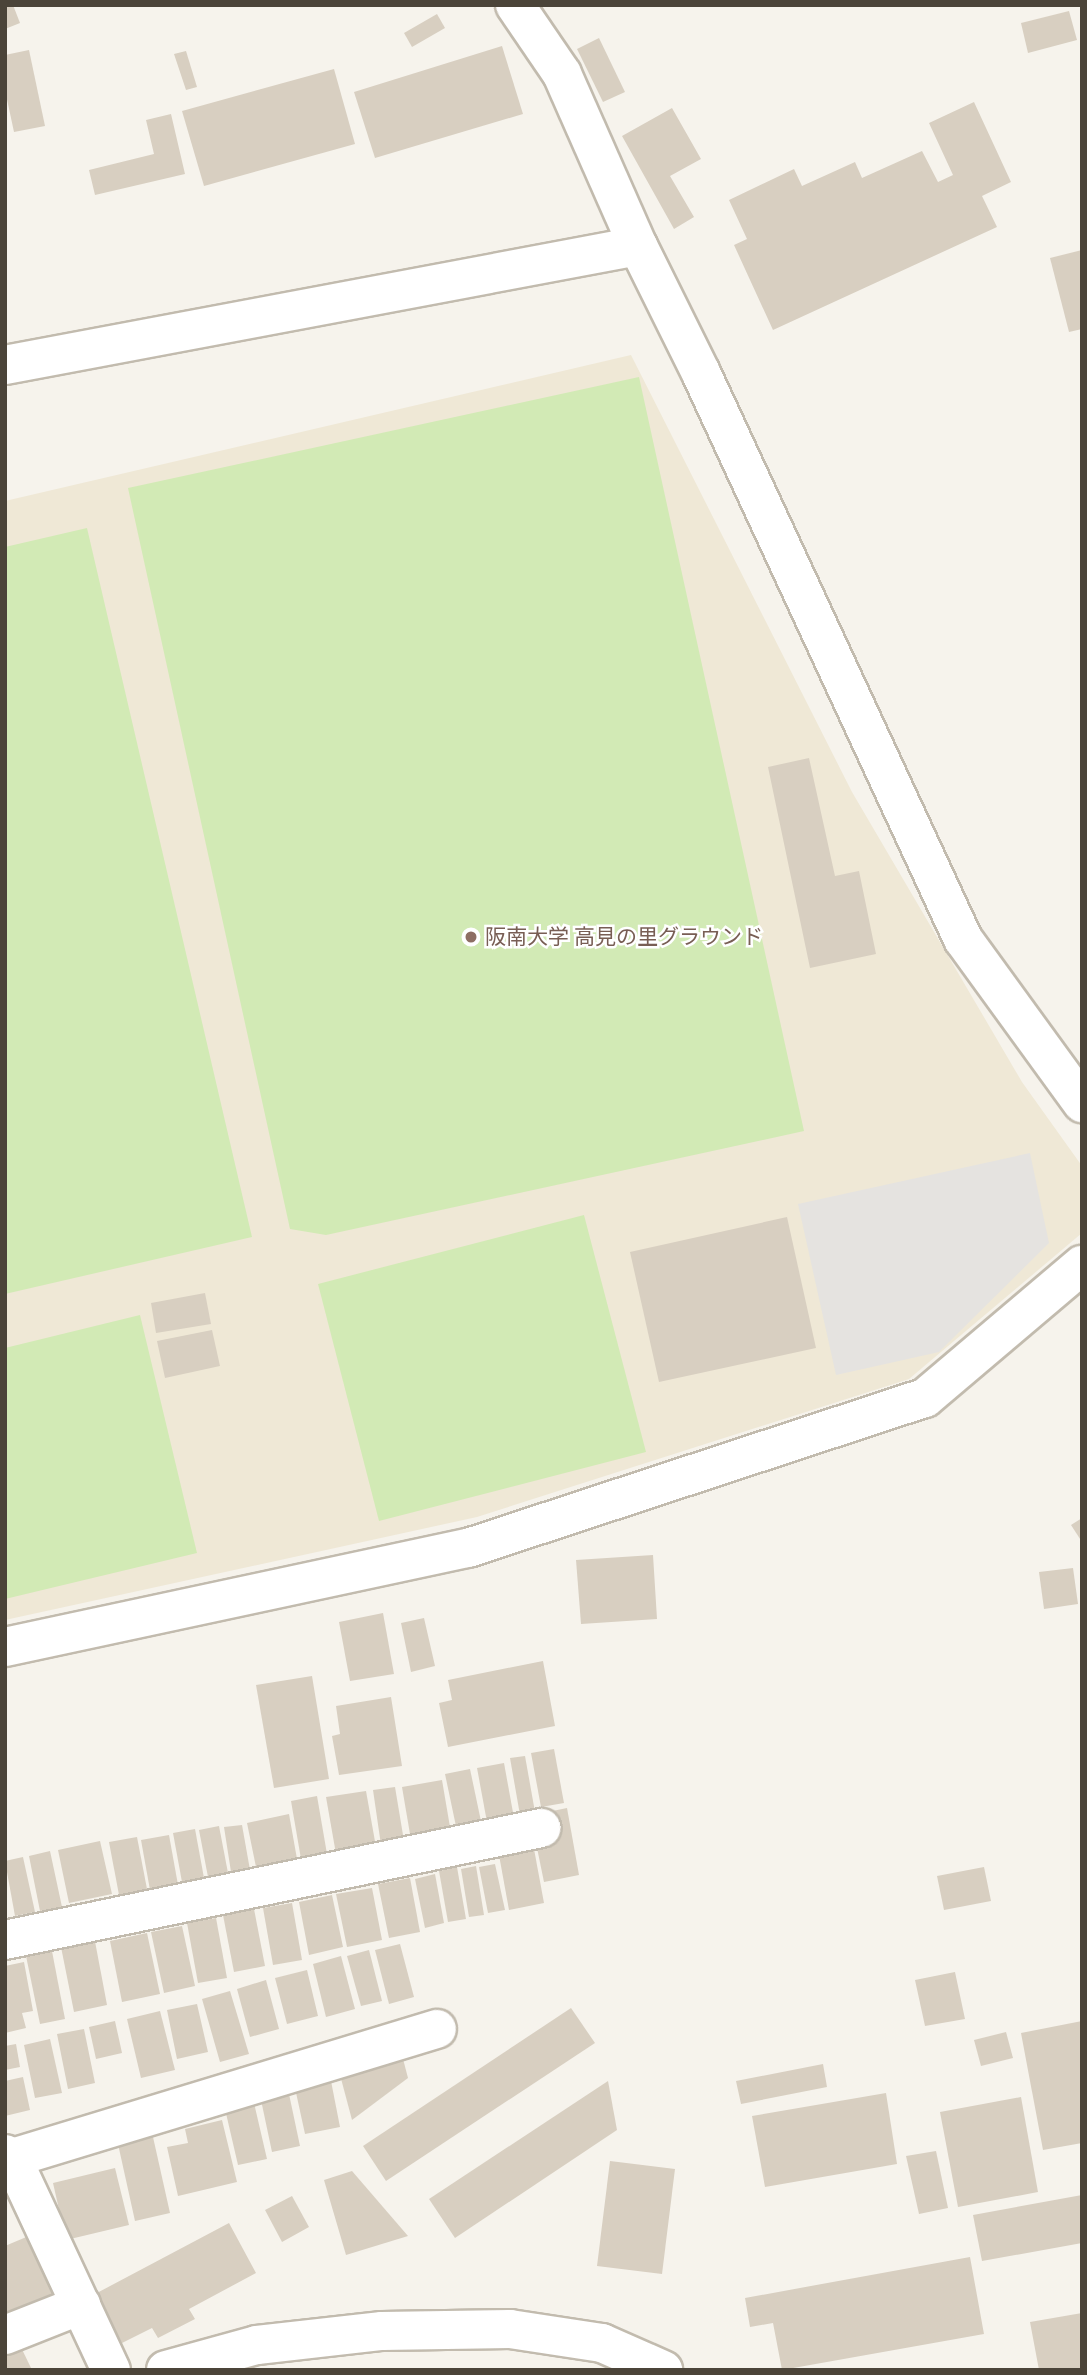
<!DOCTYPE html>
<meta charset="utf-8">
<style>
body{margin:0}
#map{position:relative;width:1087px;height:2375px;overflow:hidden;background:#f6f3ec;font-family:"Fira Sans Condensed","Noto Sans JP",sans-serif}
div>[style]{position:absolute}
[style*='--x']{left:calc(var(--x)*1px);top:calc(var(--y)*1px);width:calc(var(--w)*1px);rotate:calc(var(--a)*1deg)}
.education>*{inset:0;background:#efe8d6}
.green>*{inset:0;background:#d2eab5}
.parking>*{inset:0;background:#e5e3e0}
.building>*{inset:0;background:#d8cfc1}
.roads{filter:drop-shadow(2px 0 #c2bbae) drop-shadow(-2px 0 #c2bbae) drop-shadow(0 2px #c2bbae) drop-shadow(0 -2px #c2bbae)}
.minor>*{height:38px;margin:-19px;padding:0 19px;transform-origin:19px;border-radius:19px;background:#fff}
.dots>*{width:19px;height:19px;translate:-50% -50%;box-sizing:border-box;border:4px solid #fff;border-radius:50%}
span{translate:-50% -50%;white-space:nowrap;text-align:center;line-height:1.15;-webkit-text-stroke:5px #fff;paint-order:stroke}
.education-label{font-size:21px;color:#785e54}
.left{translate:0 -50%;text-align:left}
.frame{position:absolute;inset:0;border:7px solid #4b4439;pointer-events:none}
</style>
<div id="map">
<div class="education">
<div style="clip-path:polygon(631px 355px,852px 792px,1022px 1082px,1082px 1166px,1082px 1233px,909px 1379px,477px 1517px,5px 1620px,5px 501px)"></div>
</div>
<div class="green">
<div style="clip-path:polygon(639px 377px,804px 1131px,326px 1235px,290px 1229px,128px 488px)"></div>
<div style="clip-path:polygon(87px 528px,252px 1237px,5px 1294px,5px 547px)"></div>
<div style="clip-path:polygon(584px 1215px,646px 1452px,379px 1521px,318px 1284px)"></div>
<div style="clip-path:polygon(140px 1315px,197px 1553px,5px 1599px,5px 1348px)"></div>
</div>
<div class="parking">
<div style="clip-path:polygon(1030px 1153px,1049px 1243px,939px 1352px,836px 1375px,798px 1204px)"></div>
</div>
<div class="building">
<div style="clip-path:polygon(5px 5px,13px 5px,20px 23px,5px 29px)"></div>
<div style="clip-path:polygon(1069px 11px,1077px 40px,1028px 53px,1021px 23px)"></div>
<div style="clip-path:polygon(437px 14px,445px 28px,412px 47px,404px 33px)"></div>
<div style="clip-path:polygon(599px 38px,625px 92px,603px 102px,577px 49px)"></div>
<div style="clip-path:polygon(502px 46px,523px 114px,375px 158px,354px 92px)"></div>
<div style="clip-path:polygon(29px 50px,45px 126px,14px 132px,5px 90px,5px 55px)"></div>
<div style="clip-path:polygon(186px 51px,197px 87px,186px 90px,174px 54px)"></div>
<div style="clip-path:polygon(334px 69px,355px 144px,204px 186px,182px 111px)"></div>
<div style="clip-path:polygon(974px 102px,1011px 182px,982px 196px,997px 227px,773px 330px,734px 245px,747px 239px,729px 200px,794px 169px,802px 186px,855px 162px,862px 178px,922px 151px,938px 182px,953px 175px,929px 123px)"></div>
<div style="clip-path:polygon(672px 108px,701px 159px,670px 176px,694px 217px,674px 229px,622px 136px)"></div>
<div style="clip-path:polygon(171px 114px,185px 174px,95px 195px,89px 170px,154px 154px,146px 120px)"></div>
<div style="clip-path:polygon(1082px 250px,1082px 329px,1069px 332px,1050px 258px)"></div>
<div style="clip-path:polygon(809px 758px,835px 876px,859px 871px,876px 954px,810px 968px,768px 767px)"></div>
<div style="clip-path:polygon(787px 1217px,816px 1348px,659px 1382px,630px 1252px)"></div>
<div style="clip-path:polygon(205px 1293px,211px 1324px,156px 1333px,151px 1303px)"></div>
<div style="clip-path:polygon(212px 1330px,220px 1366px,165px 1378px,157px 1341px)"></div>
<div style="clip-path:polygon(1082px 1518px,1082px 1542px,1071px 1525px)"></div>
<div style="clip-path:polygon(653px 1555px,657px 1619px,581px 1624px,576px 1560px)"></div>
<div style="clip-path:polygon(1073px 1568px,1078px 1604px,1044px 1609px,1039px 1572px)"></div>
<div style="clip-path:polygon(383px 1613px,394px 1674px,350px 1681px,339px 1622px)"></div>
<div style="clip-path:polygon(424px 1618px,435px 1666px,411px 1672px,401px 1623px)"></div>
<div style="clip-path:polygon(543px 1661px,555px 1726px,448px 1747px,439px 1703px,452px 1700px,448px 1680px)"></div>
<div style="clip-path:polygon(312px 1676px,329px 1779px,274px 1788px,256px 1685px)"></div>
<div style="clip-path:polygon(391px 1697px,402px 1766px,339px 1775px,332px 1736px,340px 1734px,336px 1706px)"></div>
<div style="clip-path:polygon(554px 1749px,564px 1803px,541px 1807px,531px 1753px)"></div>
<div style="clip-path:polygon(525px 1756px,535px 1812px,520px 1815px,510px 1758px)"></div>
<div style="clip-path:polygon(504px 1763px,514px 1818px,487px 1822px,477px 1768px)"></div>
<div style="clip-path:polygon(470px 1769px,482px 1826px,457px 1831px,445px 1774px)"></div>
<div style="clip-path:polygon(442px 1780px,451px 1833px,411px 1840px,402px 1787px)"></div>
<div style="clip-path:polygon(395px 1787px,404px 1841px,381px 1845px,373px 1790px)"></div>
<div style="clip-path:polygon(366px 1791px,376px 1847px,336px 1854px,326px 1797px)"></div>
<div style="clip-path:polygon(317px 1796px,327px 1854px,301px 1859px,291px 1801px)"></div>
<div style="clip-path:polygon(567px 1808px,579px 1875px,544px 1882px,536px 1843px,543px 1813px)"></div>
<div style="clip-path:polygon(289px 1814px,297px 1859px,256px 1867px,247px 1823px)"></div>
<div style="clip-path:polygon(242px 1825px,250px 1870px,231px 1872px,224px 1827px)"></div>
<div style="clip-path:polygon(219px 1826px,228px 1873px,208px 1877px,199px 1830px)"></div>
<div style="clip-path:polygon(195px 1829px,204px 1878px,182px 1882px,173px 1833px)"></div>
<div style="clip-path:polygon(169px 1835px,178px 1885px,150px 1890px,141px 1840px)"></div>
<div style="clip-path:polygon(137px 1837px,147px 1889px,119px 1895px,109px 1842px)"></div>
<div style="clip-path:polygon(100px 1841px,112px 1894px,69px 1903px,58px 1850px)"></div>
<div style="clip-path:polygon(534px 1849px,544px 1903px,509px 1910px,499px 1855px)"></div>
<div style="clip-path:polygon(50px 1851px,62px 1907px,40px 1911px,29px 1856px)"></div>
<div style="clip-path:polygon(23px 1857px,35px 1912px,15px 1916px,5px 1861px)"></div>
<div style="clip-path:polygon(495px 1864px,505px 1910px,488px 1913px,479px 1867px)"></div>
<div style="clip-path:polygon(476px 1866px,484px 1915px,469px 1917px,461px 1869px)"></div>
<div style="clip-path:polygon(457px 1867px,466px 1919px,448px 1922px,439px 1871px)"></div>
<div style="clip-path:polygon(984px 1867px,991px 1901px,944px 1910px,937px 1876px)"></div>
<div style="clip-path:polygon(435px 1874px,444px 1923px,425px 1928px,415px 1879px)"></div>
<div style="clip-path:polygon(410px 1878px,420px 1932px,389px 1938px,378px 1884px)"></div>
<div style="clip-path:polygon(372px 1888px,382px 1940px,347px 1947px,336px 1894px)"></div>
<div style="clip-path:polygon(332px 1895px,343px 1947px,309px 1955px,299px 1902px)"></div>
<div style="clip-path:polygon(292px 1903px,302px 1960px,273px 1965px,263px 1908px)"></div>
<div style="clip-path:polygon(254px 1909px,265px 1966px,234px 1972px,223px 1915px)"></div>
<div style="clip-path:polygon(216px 1918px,227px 1978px,198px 1983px,187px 1923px)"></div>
<div style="clip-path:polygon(182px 1926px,195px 1986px,164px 1993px,151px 1932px)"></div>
<div style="clip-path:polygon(147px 1933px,160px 1994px,122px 2002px,110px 1941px)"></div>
<div style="clip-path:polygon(94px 1936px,107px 2005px,74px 2012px,60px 1942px)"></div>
<div style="clip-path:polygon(400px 1944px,414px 1997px,389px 2004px,375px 1950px)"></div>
<div style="clip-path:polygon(51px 1946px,65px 2019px,40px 2024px,25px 1951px)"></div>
<div style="clip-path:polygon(369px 1950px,382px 2001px,361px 2006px,347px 1956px)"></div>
<div style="clip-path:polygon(341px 1956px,355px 2009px,326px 2017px,313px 1964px)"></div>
<div style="clip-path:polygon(24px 1962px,33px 2011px,22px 2013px,26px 2028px,5px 2033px,5px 1966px)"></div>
<div style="clip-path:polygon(307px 1970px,318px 2016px,287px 2024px,275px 1978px)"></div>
<div style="clip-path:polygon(955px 1972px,965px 2019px,925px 2026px,915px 1980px)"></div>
<div style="clip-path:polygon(266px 1980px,279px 2029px,250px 2037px,237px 1989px)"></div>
<div style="clip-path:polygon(230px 1991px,249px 2054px,220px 2062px,202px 1999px)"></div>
<div style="clip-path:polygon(197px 2004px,208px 2052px,177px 2059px,167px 2010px)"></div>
<div style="clip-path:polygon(571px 2008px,595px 2043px,386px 2181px,363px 2146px)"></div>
<div style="clip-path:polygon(160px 2011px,175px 2070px,141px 2078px,127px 2019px)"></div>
<div style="clip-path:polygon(115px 2021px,122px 2053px,96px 2059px,89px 2027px)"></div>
<div style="clip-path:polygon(1082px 2021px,1082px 2143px,1043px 2150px,1021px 2033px)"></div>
<div style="clip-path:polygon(84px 2029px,95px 2083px,68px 2089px,57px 2034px)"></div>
<div style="clip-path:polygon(1006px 2032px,1013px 2058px,981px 2066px,974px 2040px)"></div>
<div style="clip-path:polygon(50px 2039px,62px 2093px,35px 2098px,24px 2045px)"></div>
<div style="clip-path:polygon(16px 2044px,20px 2067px,5px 2070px,5px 2046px)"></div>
<div style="clip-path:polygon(402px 2055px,408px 2078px,352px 2120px,339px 2071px)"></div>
<div style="clip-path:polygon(823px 2064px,827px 2087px,741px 2104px,736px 2081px)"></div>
<div style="clip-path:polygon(23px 2077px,30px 2110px,5px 2116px,5px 2081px)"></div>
<div style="clip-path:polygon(331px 2081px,340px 2127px,305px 2134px,295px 2088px)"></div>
<div style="clip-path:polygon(608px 2081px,617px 2130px,455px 2238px,429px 2199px)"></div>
<div style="clip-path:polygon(886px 2093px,897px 2164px,765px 2187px,752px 2116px)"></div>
<div style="clip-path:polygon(289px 2094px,300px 2146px,272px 2152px,261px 2100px)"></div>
<div style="clip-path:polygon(1021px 2097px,1038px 2192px,958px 2207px,940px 2112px)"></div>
<div style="clip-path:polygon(254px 2103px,267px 2159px,238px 2165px,225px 2109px)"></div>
<div style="clip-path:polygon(222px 2120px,237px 2182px,178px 2196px,167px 2147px,188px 2143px,185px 2129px)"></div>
<div style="clip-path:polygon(153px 2137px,170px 2213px,135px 2221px,118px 2144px)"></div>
<div style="clip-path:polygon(936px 2151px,948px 2208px,919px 2214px,906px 2156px)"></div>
<div style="clip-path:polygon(610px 2161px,675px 2169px,662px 2274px,597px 2266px)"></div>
<div style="clip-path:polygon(115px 2168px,129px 2225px,66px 2240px,53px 2183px)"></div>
<div style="clip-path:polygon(352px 2171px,408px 2236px,346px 2255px,324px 2180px)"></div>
<div style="clip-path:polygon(1082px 2195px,1082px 2243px,982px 2261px,973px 2215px)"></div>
<div style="clip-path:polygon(292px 2196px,309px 2227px,282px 2242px,265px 2210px)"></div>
<div style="clip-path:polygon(229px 2223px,256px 2273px,189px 2309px,195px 2319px,158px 2338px,152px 2328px,122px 2343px,95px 2294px)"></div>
<div style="clip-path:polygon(31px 2235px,56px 2294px,5px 2316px,5px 2246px)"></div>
<div style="clip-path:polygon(970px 2257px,984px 2334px,782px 2370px,773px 2323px,750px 2327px,745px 2298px)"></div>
<div style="clip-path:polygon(1082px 2313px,1082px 2370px,1039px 2370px,1030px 2322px)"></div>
<div style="clip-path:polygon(18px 2341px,32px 2370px,5px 2370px,5px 2347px)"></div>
</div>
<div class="roads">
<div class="minor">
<div style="--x:515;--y:5;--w:83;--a:55.7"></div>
<div style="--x:562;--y:74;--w:188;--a:66.2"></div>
<div style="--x:638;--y:246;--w:142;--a:63.6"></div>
<div style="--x:701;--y:373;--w:624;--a:65.16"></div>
<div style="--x:963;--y:939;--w:203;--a:54"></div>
<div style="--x:5;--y:365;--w:644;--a:-10.65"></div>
<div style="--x:5;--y:1647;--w:473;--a:-12.1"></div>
<div style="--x:468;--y:1548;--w:481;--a:-18.2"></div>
<div style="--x:925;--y:1398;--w:206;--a:-40.3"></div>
<div style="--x:5;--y:1940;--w:548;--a:-11.8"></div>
<div style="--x:5;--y:2154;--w:8;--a:30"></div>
<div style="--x:12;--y:2158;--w:234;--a:65"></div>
<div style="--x:12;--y:2158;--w:444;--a:-16.9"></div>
<div style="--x:5;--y:2335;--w:82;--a:-21.5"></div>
<div style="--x:166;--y:2370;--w:94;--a:-15.4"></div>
<div style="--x:257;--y:2345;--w:126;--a:-6.4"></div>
<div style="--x:382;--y:2331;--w:128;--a:-0.9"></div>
<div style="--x:510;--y:2329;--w:93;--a:8.7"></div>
<div style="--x:602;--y:2343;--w:67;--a:23.9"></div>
</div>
</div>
<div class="dots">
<div style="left:471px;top:937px;background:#8d6e63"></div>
</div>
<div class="education-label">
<span class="left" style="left:485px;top:937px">阪南大学 高見の里グラウンド</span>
</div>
<div class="frame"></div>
</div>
